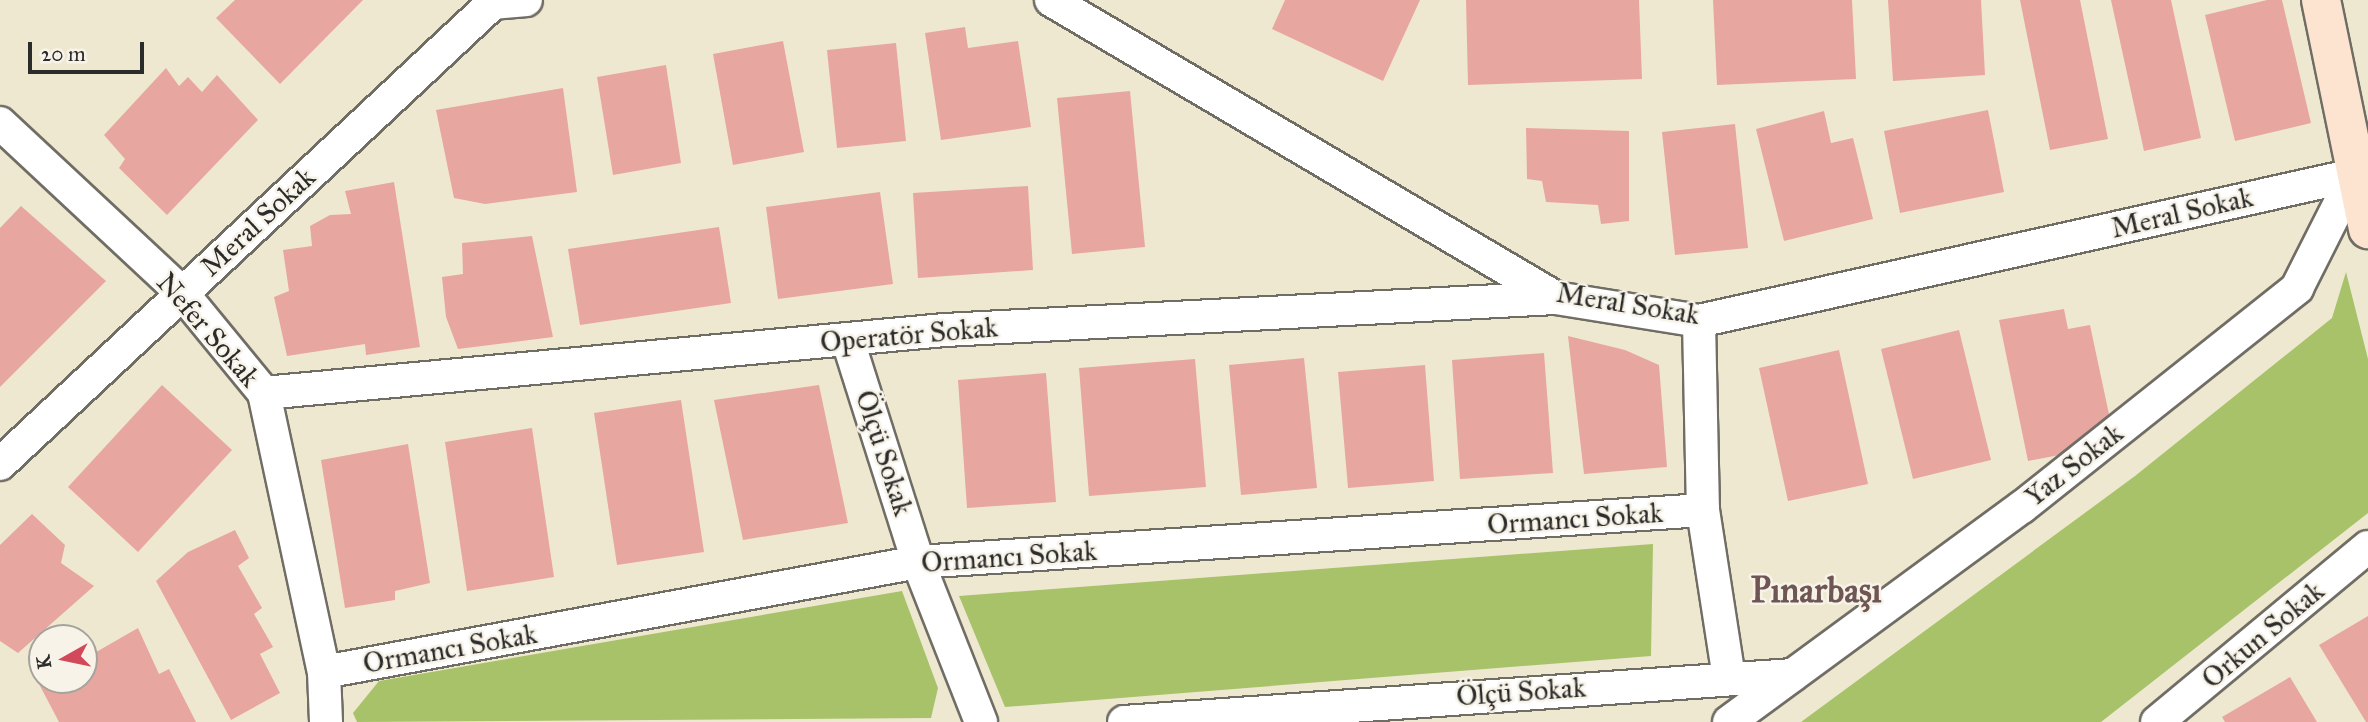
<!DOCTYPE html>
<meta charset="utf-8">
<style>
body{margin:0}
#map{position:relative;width:2368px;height:722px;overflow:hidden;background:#efe8d0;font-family:"IM FELL Great Primer",serif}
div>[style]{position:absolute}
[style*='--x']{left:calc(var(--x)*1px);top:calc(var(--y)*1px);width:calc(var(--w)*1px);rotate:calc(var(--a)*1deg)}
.green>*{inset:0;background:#a7c269}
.building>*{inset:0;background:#e8a6a1}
.roads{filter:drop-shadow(2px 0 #706d65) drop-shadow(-2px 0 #706d65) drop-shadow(0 2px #706d65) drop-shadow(0 -2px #706d65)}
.street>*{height:32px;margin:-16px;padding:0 16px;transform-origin:16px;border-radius:16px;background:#fff}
.secondary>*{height:38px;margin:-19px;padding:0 19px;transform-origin:19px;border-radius:19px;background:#fde4d1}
span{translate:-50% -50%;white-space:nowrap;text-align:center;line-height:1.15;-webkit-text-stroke:5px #f7f3e8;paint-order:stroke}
.street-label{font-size:28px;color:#2b2b2b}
.district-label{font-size:35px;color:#6d5654;font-weight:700}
.north{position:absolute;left:28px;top:624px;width:70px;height:70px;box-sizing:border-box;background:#f7f3e8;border:2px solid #a5a39c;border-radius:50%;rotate:261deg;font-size:19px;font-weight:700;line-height:28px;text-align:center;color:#2b2b2b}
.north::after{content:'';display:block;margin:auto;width:24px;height:32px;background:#d1495b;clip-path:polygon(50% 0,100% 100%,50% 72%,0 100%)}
.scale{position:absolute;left:28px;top:42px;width:116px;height:32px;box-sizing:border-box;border:4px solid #2b2b2b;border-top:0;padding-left:9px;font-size:21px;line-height:24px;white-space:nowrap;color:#2b2b2b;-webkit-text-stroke:5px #f7f3e8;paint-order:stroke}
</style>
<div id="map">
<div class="green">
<div style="clip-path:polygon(2346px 272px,2368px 359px,2368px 513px,2101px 722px,1801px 722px,2135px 476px,2332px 318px)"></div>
<div style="clip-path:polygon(1653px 544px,1651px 656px,1005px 707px,959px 596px)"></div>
<div style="clip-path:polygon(902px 591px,938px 688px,931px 718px,357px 722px,353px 713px,379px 681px)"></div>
</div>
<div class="building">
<div style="clip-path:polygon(235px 0,363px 0,280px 84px,216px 18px)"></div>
<div style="clip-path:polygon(1285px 0,1420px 0,1383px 81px,1272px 29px)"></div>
<div style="clip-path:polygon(1466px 0,1639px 0,1642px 79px,1468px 85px)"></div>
<div style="clip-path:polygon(1713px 0,1852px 0,1856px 79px,1717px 85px)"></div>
<div style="clip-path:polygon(1888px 0,1981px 0,1985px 75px,1893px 81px)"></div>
<div style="clip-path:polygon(2020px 0,2080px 0,2108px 139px,2050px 150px)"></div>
<div style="clip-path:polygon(2111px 0,2171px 0,2201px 138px,2144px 151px)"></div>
<div style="clip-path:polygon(2267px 0,2282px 0,2311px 123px,2235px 141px,2205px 15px)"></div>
<div style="clip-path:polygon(965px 27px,968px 48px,1018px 41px,1031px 127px,941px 140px,925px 33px)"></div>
<div style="clip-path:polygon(783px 41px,804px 152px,733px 165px,713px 54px)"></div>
<div style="clip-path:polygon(896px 43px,906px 141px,837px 148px,827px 50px)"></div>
<div style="clip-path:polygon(666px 65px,681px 163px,613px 175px,597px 77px)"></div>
<div style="clip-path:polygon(166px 68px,179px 86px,188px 77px,202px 92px,217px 75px,258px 120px,167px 215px,119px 168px,125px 159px,104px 135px)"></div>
<div style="clip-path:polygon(563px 88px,577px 192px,485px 204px,454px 198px,436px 110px)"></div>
<div style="clip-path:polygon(1130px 91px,1145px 247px,1072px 254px,1057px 98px)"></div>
<div style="clip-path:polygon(1988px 110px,2004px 192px,1900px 213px,1884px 131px)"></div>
<div style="clip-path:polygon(1824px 111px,1831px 143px,1853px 138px,1873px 219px,1784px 241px,1756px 129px)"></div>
<div style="clip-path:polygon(1735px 124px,1748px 248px,1675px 255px,1662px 132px)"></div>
<div style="clip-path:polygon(1526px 128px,1629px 131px,1629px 221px,1601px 224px,1598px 205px,1546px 202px,1542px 181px,1527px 179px)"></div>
<div style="clip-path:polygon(394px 182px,420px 347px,366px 355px,365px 344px,287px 356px,274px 297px,289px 291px,283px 250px,312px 246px,310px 226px,330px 215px,351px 214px,345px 191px)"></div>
<div style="clip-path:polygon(1028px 186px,1033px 270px,918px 278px,913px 193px)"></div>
<div style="clip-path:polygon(880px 192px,893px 284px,778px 299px,766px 207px)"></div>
<div style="clip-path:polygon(21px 206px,106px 281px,0 387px,0 228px)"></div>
<div style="clip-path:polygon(719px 227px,731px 303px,580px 325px,568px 249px)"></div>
<div style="clip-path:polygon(532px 236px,553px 337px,458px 349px,446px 317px,442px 277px,463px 274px,462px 243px)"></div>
<div style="clip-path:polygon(2064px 309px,2068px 329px,2090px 325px,2110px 419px,2070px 453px,2028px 461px,1999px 320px)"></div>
<div style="clip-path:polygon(1959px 330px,1991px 460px,1913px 479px,1881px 349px)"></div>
<div style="clip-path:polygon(1568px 336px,1625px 350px,1659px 365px,1667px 467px,1584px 474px)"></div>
<div style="clip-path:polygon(1839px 350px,1868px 484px,1788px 501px,1759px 368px)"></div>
<div style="clip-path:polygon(1544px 353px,1553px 473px,1460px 479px,1452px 360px)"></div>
<div style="clip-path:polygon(1304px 358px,1317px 488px,1241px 495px,1229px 365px)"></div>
<div style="clip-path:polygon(1195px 359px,1206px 487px,1089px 496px,1079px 368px)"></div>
<div style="clip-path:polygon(1425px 365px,1434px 481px,1348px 488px,1338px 372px)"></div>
<div style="clip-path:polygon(1046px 373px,1056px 502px,967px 508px,958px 380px)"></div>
<div style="clip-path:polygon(162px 385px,232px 450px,138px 552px,68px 487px)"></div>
<div style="clip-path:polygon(819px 385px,848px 523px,743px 540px,714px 400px)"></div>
<div style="clip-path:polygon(681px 400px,704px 552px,617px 565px,594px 413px)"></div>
<div style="clip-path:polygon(532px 428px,554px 577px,467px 591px,445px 442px)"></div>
<div style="clip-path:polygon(408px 444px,430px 583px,395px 591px,395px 600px,345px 608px,321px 460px)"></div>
<div style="clip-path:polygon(32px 514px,65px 545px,61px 563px,94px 586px,18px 653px,0 641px,0 545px)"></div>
<div style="clip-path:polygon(235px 530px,249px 558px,238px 566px,262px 608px,254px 614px,273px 647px,260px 654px,280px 693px,231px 720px,156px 581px,188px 552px)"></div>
<div style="clip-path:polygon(2368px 616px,2368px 722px,2366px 722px,2319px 645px)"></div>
<div style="clip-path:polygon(138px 628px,159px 674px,169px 669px,196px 722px,59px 722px,39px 684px,47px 680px,84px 680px,84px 659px)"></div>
<div style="clip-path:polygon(2290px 677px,2317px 722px,2225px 722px,2222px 717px)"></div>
</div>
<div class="roads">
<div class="street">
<div style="--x:1051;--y:0;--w:586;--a:30.54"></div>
<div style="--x:1556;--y:298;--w:145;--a:9.1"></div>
<div style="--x:1699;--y:321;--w:671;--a:-12.57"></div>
<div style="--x:0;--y:123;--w:249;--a:43"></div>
<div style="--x:182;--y:293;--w:129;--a:50.6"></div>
<div style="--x:264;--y:393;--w:285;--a:77.9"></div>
<div style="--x:324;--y:672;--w:50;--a:87.7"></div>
<div style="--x:1699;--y:321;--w:189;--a:88.8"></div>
<div style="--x:1703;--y:510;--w:169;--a:81.2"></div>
<div style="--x:848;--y:341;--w:232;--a:72.4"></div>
<div style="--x:918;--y:562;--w:172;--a:68.5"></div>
<div style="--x:264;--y:393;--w:684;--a:-5.29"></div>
<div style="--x:945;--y:330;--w:612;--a:-3"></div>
<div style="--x:0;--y:464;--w:675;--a:-43.08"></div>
<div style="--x:493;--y:3;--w:33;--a:-5"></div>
<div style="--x:324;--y:672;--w:604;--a:-10.49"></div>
<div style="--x:918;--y:562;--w:787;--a:-3.79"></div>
<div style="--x:1124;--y:722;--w:670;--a:-4.02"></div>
<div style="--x:1729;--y:722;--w:363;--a:-36.3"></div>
<div style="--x:2022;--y:507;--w:352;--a:-38.5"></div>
<div style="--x:2297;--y:288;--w:127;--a:-63.2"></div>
<div style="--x:2354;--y:175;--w:14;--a:-39"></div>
<div style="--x:2157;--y:722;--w:274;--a:-39.7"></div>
</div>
<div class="secondary">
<div style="--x:2321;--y:0;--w:234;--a:78.4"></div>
</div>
</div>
<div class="street-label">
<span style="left:2182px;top:213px;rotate:-13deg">Meral Sokak</span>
<span style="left:258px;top:222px;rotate:-43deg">Meral Sokak</span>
<span style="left:1628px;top:304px;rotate:9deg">Meral Sokak</span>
<span style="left:208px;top:330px;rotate:49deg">Nefer Sokak</span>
<span style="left:909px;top:335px;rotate:-5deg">Operatör Sokak</span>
<span style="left:884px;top:453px;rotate:72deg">Ölçü Sokak</span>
<span style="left:2074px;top:465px;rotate:-38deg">Yaz Sokak</span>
<span style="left:1575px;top:519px;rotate:-4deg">Ormancı Sokak</span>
<span style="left:1009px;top:557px;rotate:-4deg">Ormancı Sokak</span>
<span style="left:2263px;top:635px;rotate:-40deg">Orkun Sokak</span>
<span style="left:450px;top:649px;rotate:-10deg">Ormancı Sokak</span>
<span style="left:1521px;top:692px;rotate:-4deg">Ölçü Sokak</span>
</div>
<div class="district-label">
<span style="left:1816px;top:591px">Pınarbaşı</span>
</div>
<div class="north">K</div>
<div class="scale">20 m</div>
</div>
